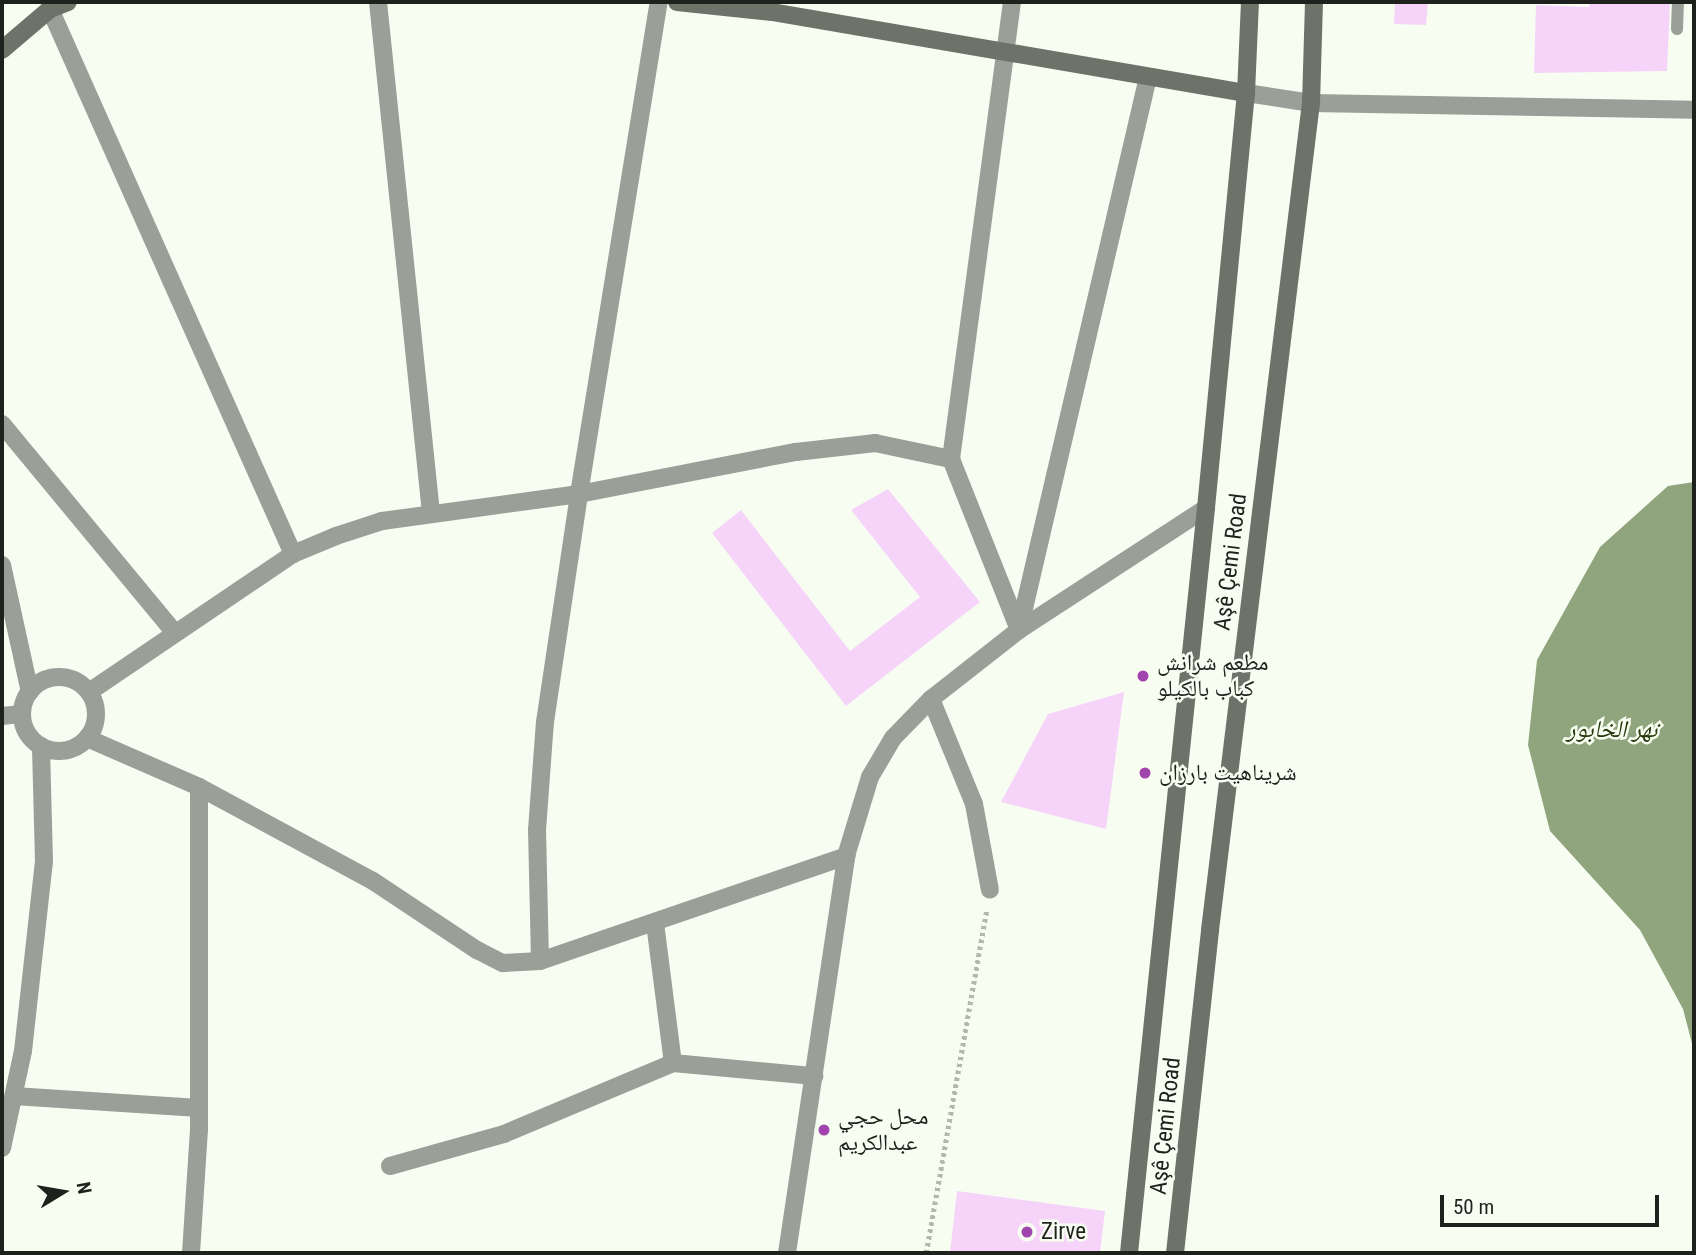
<!DOCTYPE html>
<meta charset="utf-8">
<style>
body{margin:0}
#map{position:relative;width:1696px;height:1255px;overflow:hidden;background:#f7fef1;font-family:"Roboto Condensed","Noto Naskh Arabic",sans-serif}
div>[style]{position:absolute}
[style*='--x']{left:calc(var(--x)*1px);top:calc(var(--y)*1px);width:calc(var(--w)*1px);rotate:calc(var(--a)*1deg)}
.water>*{inset:0;background:#90a57d}
.building>*{inset:0;background:#f6d4fa}
.path>*{height:4.5px;margin-top:-2.25px;transform-origin:0;background:repeating-linear-gradient(90deg,#b2b8ad 0 3.5px,transparent 0 7px)}
.lane>*{height:12px;margin:-6px;padding:0 6px;transform-origin:6px;border-radius:6px;background:#9b9f98}
.street>*{height:18px;margin:-9px;padding:0 9px;transform-origin:9px;border-radius:9px;background:#9b9f98}
.street>.ring{margin:-9px;padding:0;box-sizing:content-box;background:none;border:18px solid #9b9f98;border-radius:50%}
.secondary>*{height:18px;margin:-9px;padding:0 9px;transform-origin:9px;border-radius:9px;background:#6e7369}
.dots>*{width:19px;height:19px;translate:-50% -50%;box-sizing:border-box;border:4px solid #f7fef1;border-radius:50%}
span{translate:-50% -50%;white-space:nowrap;text-align:center;line-height:1.15;-webkit-text-stroke:5px #f7fef1;paint-order:stroke}
.street-label{font-size:23px;color:#1f221c}
.poi-label{font-size:23px;color:#1f221c}
.left{translate:0 -50%;text-align:left}
.water-label{font-size:24px;color:#263a0d;font-style:italic}
.frame{position:absolute;inset:0;border:4px solid #1f221c;pointer-events:none}
.north{position:absolute;left:28px;top:1157px;width:70px;height:70px;-webkit-text-stroke:5px #f7fef1;paint-order:stroke;rotate:79deg;font-size:19px;font-weight:700;line-height:28px;text-align:center;color:#1f221c}
.north::after{content:'';display:block;margin:auto;width:24px;height:32px;background:#1f221c;clip-path:polygon(50% 0,100% 100%,50% 72%,0 100%)}
.scale{position:absolute;left:1440px;top:1195px;width:219px;height:32px;box-sizing:border-box;border:4px solid #1f221c;border-top:0;padding-left:9px;font-size:21px;line-height:24px;white-space:nowrap;color:#1f221c;-webkit-text-stroke:5px #f7fef1;paint-order:stroke}
</style>
<div id="map">
<div class="water">
<div style="clip-path:polygon(1694px 482px,1694px 1051px,1683px 1009px,1640px 930px,1550px 831px,1528px 745px,1537px 660px,1600px 547px,1668px 486px)"></div>
</div>
<div class="building">
<div style="clip-path:polygon(1395px 2px,1428px 2px,1426px 25px,1394px 24px)"></div>
<div style="clip-path:polygon(1589px 2px,1670px 2px,1667px 71px,1534px 73px,1536px 5px,1589px 7px)"></div>
<div style="clip-path:polygon(888px 489px,980px 602px,846px 706px,712px 533px,741px 510px,850px 651px,920px 597px,851px 510px)"></div>
<div style="clip-path:polygon(1124px 692px,1106px 829px,1001px 802px,1048px 714px)"></div>
<div style="clip-path:polygon(957px 1191px,1105px 1211px,1100px 1253px,950px 1253px)"></div>
</div>
<div class="path">
<div style="--x:926;--y:1253;--w:347;--a:-80"></div>
</div>
<div class="lane">
<div style="--x:1677;--y:29;--w:27;--a:-88"></div>
</div>
<div class="street">
<div style="--x:51;--y:2;--w:7;--a:98"></div>
<div style="--x:50;--y:9;--w:597;--a:65.97"></div>
<div style="--x:378;--y:2;--w:514;--a:84.08"></div>
<div style="--x:1246;--y:93;--w:66;--a:8.7"></div>
<div style="--x:1311;--y:103;--w:383;--a:1"></div>
<div style="--x:2;--y:424;--w:270;--a:50.4"></div>
<div style="--x:951;--y:459;--w:184;--a:68.3"></div>
<div style="--x:2;--y:565;--w:130;--a:77.6"></div>
<div style="--x:1019;--y:630;--w:568;--a:-76.87"></div>
<div class="ring" style="left:22px;top:677px;width:56px;height:56px"></div>
<div style="--x:89;--y:692;--w:246;--a:-34.1"></div>
<div style="--x:293;--y:554;--w:47;--a:-22.7"></div>
<div style="--x:336;--y:536;--w:48;--a:-18.1"></div>
<div style="--x:382;--y:521;--w:199;--a:-7.8"></div>
<div style="--x:579;--y:494;--w:498;--a:-80.8"></div>
<div style="--x:931;--y:699;--w:113;--a:67.7"></div>
<div style="--x:974;--y:804;--w:87;--a:79.5"></div>
<div style="--x:2;--y:716;--w:20;--a:-6"></div>
<div style="--x:87;--y:738;--w:122;--a:23.6"></div>
<div style="--x:199;--y:787;--w:198;--a:28.4"></div>
<div style="--x:373;--y:881;--w:125;--a:33.6"></div>
<div style="--x:477;--y:950;--w:29;--a:27"></div>
<div style="--x:503;--y:963;--w:37;--a:-3"></div>
<div style="--x:540;--y:961;--w:324;--a:-18.9"></div>
<div style="--x:655;--y:923;--w:141;--a:82.7"></div>
<div style="--x:540;--y:961;--w:131;--a:-91.3"></div>
<div style="--x:537;--y:830;--w:108;--a:-85.8"></div>
<div style="--x:545;--y:722;--w:231;--a:-81.5"></div>
<div style="--x:579;--y:494;--w:221;--a:-11"></div>
<div style="--x:796;--y:452;--w:80;--a:-6.5"></div>
<div style="--x:875;--y:443;--w:78;--a:11.9"></div>
<div style="--x:951;--y:459;--w:461;--a:-82.4"></div>
<div style="--x:14;--y:1096;--w:185;--a:3.7"></div>
<div style="--x:2;--y:1148;--w:99;--a:-77.8"></div>
<div style="--x:23;--y:1051;--w:190;--a:-83.7"></div>
<div style="--x:44;--y:862;--w:116;--a:-91.5"></div>
<div style="--x:390;--y:1166;--w:118;--a:-15.7"></div>
<div style="--x:504;--y:1134;--w:183;--a:-22.8"></div>
<div style="--x:673;--y:1063;--w:142;--a:5.3"></div>
<div style="--x:191;--y:1253;--w:123;--a:-86.3"></div>
<div style="--x:199;--y:1130;--w:343;--a:-90"></div>
<div style="--x:787;--y:1253;--w:401;--a:-81.5"></div>
<div style="--x:846;--y:856;--w:83;--a:-73.1"></div>
<div style="--x:870;--y:777;--w:45;--a:-59.5"></div>
<div style="--x:893;--y:738;--w:54;--a:-45.7"></div>
<div style="--x:931;--y:699;--w:112;--a:-38.1"></div>
<div style="--x:1019;--y:630;--w:223;--a:-33.1"></div>
</div>
<div class="secondary">
<div style="--x:677;--y:2;--w:96;--a:6"></div>
<div style="--x:772;--y:12;--w:481;--a:9.7"></div>
<div style="--x:2;--y:50;--w:63;--a:-40.5"></div>
<div style="--x:50;--y:9;--w:19;--a:-21"></div>
<div style="--x:1129;--y:1253;--w:749;--a:-84.1"></div>
<div style="--x:1206;--y:508;--w:417;--a:-84.5"></div>
<div style="--x:1246;--y:93;--w:91;--a:-87.5"></div>
<div style="--x:1175;--y:1253;--w:325;--a:-83.8"></div>
<div style="--x:1210;--y:930;--w:833;--a:-83.04"></div>
<div style="--x:1311;--y:103;--w:101;--a:-88.3"></div>
</div>
<div class="dots">
<div style="left:1143px;top:676px;background:#a244ae"></div>
<div style="left:1145px;top:773px;background:#a244ae"></div>
<div style="left:824px;top:1130px;background:#a244ae"></div>
<div style="left:1027px;top:1232px;background:#a244ae"></div>
</div>
<div class="street-label">
<span style="left:1231px;top:562px;rotate:-83deg">Aşê Çemi Road</span>
<span style="left:1166px;top:1126px;rotate:-84deg">Aşê Çemi Road</span>
</div>
<div class="poi-label">
<span class="left" style="left:1157px;top:676px">مطعم شرانش<br>كباب بالكيلو</span>
<span class="left" style="left:1159px;top:773px">شريناهيت بارزان</span>
<span class="left" style="left:838px;top:1130px">محل حجي<br>عبدالكريم</span>
<span class="left" style="left:1041px;top:1232px">Zirve</span>
</div>
<div class="water-label">
<span style="left:1612px;top:730px">نهر الخابور</span>
</div>
<div class="frame"></div>
<div class="north">N</div>
<div class="scale">50 m</div>
</div>
